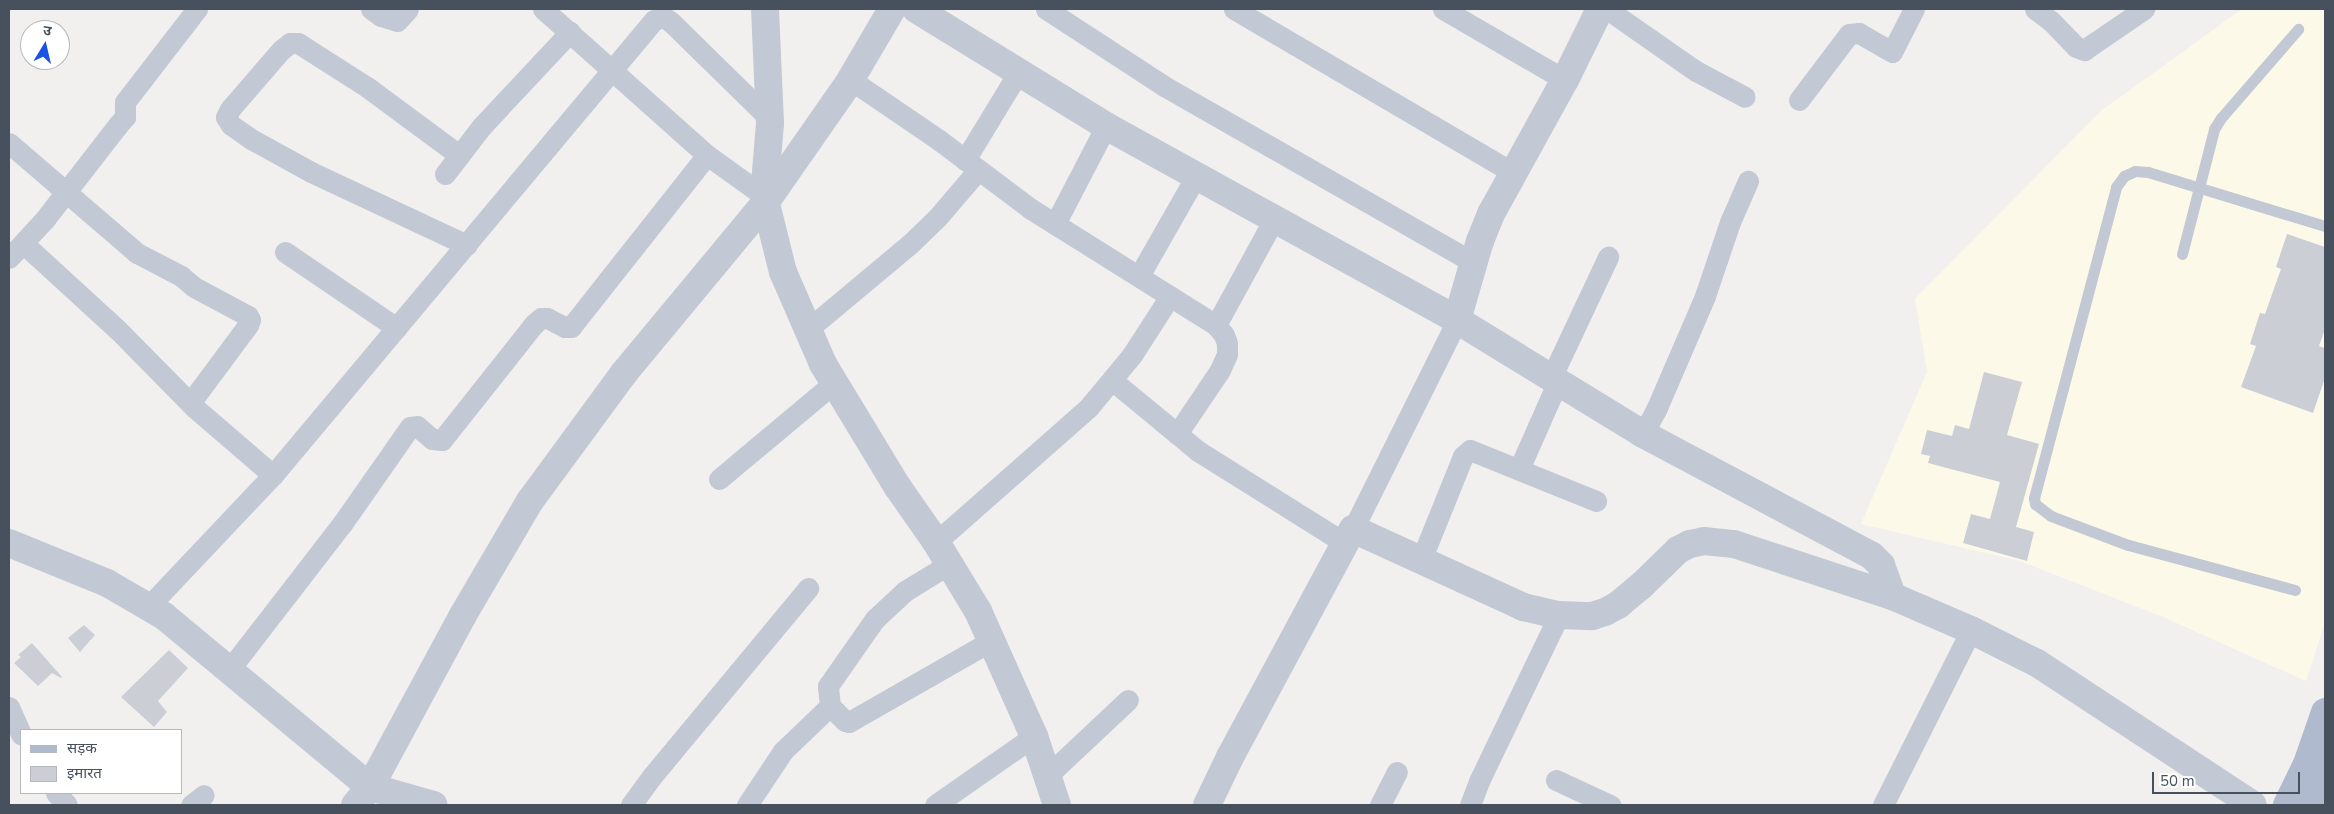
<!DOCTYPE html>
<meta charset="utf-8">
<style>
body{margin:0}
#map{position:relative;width:2334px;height:814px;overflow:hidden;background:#f2f0ef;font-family:"Nunito Sans","Noto Sans Devanagari",sans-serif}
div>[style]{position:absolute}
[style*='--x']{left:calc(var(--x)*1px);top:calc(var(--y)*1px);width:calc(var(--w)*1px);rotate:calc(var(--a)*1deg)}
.commercial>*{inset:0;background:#fcf9e9}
.building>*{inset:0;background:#cbced5}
.service>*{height:11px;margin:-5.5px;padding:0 5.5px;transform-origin:5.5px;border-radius:5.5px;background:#c3c9d4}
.minor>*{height:21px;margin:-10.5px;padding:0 10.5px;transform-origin:10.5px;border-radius:10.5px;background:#c3c9d4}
.tertiary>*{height:28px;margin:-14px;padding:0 14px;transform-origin:14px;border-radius:14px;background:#c3c9d4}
.primary>*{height:28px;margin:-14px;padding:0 14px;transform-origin:14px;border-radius:14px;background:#afbace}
span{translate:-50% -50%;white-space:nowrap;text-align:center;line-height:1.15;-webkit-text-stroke:4px #fff;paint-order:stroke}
.frame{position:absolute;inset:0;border:10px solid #47505d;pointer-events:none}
.legend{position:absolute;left:20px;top:729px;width:162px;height:65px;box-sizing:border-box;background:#fff;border:1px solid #b5b9be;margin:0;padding:6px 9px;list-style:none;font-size:15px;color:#47505d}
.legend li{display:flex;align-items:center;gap:10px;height:25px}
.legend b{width:25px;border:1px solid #b5b9be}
.north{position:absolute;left:20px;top:20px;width:50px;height:50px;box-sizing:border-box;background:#fff;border:1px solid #b5b9be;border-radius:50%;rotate:9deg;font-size:14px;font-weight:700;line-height:20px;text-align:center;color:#47505d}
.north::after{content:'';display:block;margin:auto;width:18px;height:22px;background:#1954e3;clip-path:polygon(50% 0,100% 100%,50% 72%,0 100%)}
.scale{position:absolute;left:2152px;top:772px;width:148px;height:22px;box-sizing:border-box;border:2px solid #47505d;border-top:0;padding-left:6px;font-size:15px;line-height:18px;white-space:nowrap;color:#47505d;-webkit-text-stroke:4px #fff;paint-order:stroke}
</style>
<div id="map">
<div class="commercial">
<div style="clip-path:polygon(2242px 9px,2325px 9px,2325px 622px,2306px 681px,2163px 617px,2020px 561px,1861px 524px,1927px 372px,1915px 299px,2101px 111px)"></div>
</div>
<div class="building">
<div style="clip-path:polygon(2287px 234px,2325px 247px,2325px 329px,2319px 346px,2325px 348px,2325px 378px,2313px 413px,2241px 387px,2256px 346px,2250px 344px,2260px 313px,2265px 314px,2281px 269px,2276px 267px)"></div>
<div style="clip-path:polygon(1984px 372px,2022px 382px,2007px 435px,2039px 444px,2016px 527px,2034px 532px,2027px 561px,1963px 543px,1971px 514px,1990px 519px,2000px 482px,1928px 463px,1930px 456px,1921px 454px,1927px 430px,1952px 436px,1955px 425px,1969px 429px)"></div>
<div style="clip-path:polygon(84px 625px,95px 635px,80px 652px,68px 638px)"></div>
<div style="clip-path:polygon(32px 643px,62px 677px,61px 678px,52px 673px,38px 686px,14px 663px,21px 657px,18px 655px)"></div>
<div style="clip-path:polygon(169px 650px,188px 668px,158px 701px,167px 712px,154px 727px,121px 697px)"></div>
</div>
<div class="service">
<div style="--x:2182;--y:254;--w:129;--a:-75.6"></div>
<div style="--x:2214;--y:129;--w:13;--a:-58"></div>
<div style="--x:2221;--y:118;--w:118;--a:-49.1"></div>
<div style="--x:2295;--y:590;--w:173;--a:-164.9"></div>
<div style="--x:2128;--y:545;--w:82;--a:-159.4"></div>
<div style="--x:2051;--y:516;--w:20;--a:-143"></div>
<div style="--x:2035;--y:504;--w:6;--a:-99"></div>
<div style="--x:2034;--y:498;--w:322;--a:-75.2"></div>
<div style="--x:2116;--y:187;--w:14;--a:-54"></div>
<div style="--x:2124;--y:176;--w:12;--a:-24"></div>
<div style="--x:2135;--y:171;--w:13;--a:4"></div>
<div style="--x:2148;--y:172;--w:185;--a:17"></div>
</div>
<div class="minor">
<div style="--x:371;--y:9;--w:12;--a:35"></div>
<div style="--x:381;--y:16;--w:17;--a:17"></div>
<div style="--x:397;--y:21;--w:16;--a:-47"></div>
<div style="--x:543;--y:9;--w:220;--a:41.7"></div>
<div style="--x:707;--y:155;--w:70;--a:35.7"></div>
<div style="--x:1046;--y:9;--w:141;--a:33.1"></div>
<div style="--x:1164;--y:86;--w:356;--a:29.7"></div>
<div style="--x:1234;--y:9;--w:324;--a:30.4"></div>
<div style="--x:1443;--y:9;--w:141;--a:30.2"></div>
<div style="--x:1607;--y:9;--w:108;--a:34.9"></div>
<div style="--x:1696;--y:71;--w:55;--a:28"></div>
<div style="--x:2035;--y:9;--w:20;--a:37"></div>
<div style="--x:2051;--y:21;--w:36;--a:46"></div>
<div style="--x:2076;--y:47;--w:9;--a:21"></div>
<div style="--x:2084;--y:50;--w:73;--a:-34.3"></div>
<div style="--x:851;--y:80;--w:107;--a:34.3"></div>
<div style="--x:939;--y:140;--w:115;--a:36.9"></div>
<div style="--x:1031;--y:209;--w:218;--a:32.1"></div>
<div style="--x:1216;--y:325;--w:121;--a:-61.3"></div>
<div style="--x:1799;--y:100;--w:83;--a:-52.9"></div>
<div style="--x:1849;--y:34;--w:10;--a:-6"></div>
<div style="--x:1859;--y:33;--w:38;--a:30"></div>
<div style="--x:1892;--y:52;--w:48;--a:-62.9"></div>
<div style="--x:9;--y:143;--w:169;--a:40.7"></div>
<div style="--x:137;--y:253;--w:50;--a:27.6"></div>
<div style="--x:181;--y:276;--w:17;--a:40"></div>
<div style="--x:194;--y:287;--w:61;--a:28.2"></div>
<div style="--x:248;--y:316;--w:4;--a:63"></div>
<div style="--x:250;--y:320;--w:5;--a:112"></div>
<div style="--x:248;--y:325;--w:97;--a:126.6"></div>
<div style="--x:459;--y:155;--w:114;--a:-143.5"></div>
<div style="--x:367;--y:87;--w:82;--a:-147.5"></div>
<div style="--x:298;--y:43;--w:8;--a:180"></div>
<div style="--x:290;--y:43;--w:11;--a:142"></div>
<div style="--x:281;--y:50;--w:78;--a:130.8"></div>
<div style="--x:230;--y:109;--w:9;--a:117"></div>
<div style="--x:226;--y:117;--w:9;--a:58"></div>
<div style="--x:231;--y:125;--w:24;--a:35"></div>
<div style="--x:251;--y:139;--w:68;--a:28.8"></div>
<div style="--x:311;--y:172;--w:172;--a:25.1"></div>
<div style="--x:965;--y:160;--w:102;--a:-58.7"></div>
<div style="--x:445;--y:174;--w:61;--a:-52.4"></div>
<div style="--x:482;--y:126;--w:129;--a:-46.9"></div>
<div style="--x:1055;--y:224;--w:110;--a:-62.5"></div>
<div style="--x:24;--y:244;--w:127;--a:42.5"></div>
<div style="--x:118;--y:330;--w:110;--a:45.4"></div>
<div style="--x:195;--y:408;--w:103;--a:40.7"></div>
<div style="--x:285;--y:252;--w:135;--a:34.2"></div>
<div style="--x:9;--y:258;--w:53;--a:-47.3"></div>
<div style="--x:45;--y:219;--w:119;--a:-52.2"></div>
<div style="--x:118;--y:125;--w:11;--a:-49"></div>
<div style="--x:125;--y:117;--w:15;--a:-90"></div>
<div style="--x:125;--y:102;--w:118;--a:-52.3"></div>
<div style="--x:1139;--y:276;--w:115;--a:-60.3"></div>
<div style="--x:807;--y:330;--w:134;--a:-39.9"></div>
<div style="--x:910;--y:244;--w:37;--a:-44"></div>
<div style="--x:937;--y:218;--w:63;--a:-49.5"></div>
<div style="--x:1552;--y:376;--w:132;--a:-64.8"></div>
<div style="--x:1113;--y:381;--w:110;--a:39.5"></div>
<div style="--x:1198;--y:451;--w:175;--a:32.1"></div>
<div style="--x:1177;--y:434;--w:77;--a:-56.1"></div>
<div style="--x:1220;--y:370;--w:17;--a:-66"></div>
<div style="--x:1227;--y:354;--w:11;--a:-90"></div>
<div style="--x:1227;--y:343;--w:9;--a:-111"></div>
<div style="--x:1224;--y:335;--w:13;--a:-129"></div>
<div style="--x:1643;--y:434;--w:27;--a:-62"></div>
<div style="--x:1656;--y:410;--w:124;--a:-66.7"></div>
<div style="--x:1705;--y:296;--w:78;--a:-71.3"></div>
<div style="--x:1730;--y:222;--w:45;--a:-66.3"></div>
<div style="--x:1519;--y:469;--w:96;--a:-66.1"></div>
<div style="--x:719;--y:479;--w:151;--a:-39.9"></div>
<div style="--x:1353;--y:529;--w:233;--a:-63.5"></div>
<div style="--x:936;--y:542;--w:204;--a:-41.4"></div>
<div style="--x:1089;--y:407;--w:67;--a:-50.4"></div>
<div style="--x:1132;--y:355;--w:70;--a:-57.2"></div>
<div style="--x:1421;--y:560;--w:112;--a:-68"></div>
<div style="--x:1463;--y:456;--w:9;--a:-41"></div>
<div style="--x:1470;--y:450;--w:136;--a:22"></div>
<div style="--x:148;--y:607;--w:182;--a:-46.6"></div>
<div style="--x:273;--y:475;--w:593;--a:-50.06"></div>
<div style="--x:654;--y:20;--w:10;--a:-17"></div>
<div style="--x:664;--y:17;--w:9;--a:36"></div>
<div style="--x:671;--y:22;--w:139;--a:44.4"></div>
<div style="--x:229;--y:670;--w:185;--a:-52.3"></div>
<div style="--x:342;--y:524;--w:118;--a:-55"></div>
<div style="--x:410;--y:427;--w:7;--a:-8"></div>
<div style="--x:417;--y:426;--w:20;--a:41"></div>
<div style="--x:432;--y:439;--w:10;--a:6"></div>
<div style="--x:442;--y:440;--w:148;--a:-51.6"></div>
<div style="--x:534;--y:324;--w:9;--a:-41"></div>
<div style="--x:541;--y:318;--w:6;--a:0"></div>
<div style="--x:547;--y:318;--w:20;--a:27"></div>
<div style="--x:565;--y:327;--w:6;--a:0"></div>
<div style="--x:571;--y:327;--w:219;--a:-51.7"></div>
<div style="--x:830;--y:706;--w:21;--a:45"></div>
<div style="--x:845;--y:721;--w:4;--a:14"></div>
<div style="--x:849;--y:722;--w:163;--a:-29.7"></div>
<div style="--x:9;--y:707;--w:30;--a:66"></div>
<div style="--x:1047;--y:776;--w:111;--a:-43.2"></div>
<div style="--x:1556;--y:780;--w:60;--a:24.8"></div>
<div style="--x:56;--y:793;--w:16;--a:47"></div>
<div style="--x:191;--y:805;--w:16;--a:-38"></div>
<div style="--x:631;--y:805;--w:37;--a:-54"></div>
<div style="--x:653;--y:775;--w:243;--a:-50.3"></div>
<div style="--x:747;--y:805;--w:65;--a:-56.3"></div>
<div style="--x:783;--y:751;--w:65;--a:-43.8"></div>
<div style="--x:830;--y:706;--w:20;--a:-96"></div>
<div style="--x:828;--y:686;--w:82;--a:-55"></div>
<div style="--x:875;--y:619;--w:41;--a:-43"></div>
<div style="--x:905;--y:591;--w:52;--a:-31.5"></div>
<div style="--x:935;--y:805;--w:121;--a:-34.9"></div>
<div style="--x:1380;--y:805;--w:37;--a:-63"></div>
<div style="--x:1470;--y:805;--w:28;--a:-69"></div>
<div style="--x:1480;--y:779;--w:182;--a:-64.3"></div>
<div style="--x:1883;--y:805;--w:196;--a:-63.3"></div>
</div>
<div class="tertiary">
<div style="--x:765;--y:9;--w:114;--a:87.5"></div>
<div style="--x:770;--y:123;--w:73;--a:94.7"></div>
<div style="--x:764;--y:196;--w:78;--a:76"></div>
<div style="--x:783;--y:272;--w:100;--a:66.5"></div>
<div style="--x:823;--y:364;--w:143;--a:58.8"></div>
<div style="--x:897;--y:486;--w:68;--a:55.1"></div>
<div style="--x:936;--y:542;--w:81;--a:58.7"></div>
<div style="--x:978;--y:611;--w:137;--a:65.9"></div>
<div style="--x:1034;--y:736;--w:73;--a:71.6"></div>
<div style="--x:916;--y:9;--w:223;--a:31.6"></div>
<div style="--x:1106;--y:126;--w:401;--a:28.9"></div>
<div style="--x:1457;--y:320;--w:218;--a:31.5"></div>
<div style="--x:1643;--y:434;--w:259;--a:28"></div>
<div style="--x:1872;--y:556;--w:13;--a:45"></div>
<div style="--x:1881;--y:565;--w:33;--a:70"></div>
<div style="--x:1892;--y:596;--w:86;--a:23.3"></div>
<div style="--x:1971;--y:630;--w:74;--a:26.6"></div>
<div style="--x:2037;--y:663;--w:258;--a:33.3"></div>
<div style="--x:1457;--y:320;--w:82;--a:-73.8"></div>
<div style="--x:1480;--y:241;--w:31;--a:-68"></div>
<div style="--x:1492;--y:212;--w:151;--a:-61.1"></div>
<div style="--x:1565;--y:80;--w:79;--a:-63.8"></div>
<div style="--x:9;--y:543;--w:106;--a:22.2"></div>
<div style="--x:107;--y:583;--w:66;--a:30.1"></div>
<div style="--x:164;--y:616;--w:268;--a:39.7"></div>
<div style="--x:370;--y:787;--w:66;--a:15.7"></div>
<div style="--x:355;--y:805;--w:23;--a:-50"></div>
<div style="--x:370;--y:787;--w:196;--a:-61.6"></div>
<div style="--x:463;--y:615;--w:132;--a:-59.6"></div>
<div style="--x:530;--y:501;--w:159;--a:-53.7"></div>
<div style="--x:624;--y:373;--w:221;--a:-50.3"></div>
<div style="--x:765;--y:203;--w:145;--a:-55.1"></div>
<div style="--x:848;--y:84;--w:87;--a:-59.6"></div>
<div style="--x:1207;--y:805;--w:53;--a:-64.4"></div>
<div style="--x:1230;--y:757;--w:259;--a:-61.7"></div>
<div style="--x:1353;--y:529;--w:187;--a:24.6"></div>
<div style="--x:1523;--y:607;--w:37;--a:13"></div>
<div style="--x:1559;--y:615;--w:33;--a:2"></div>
<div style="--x:1592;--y:616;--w:14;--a:-17"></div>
<div style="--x:1605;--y:612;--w:15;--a:-28"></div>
<div style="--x:1618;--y:605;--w:30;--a:-40"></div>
<div style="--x:1641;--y:586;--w:52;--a:-44.2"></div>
<div style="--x:1678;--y:550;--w:13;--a:-27"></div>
<div style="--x:1690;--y:544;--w:14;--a:-12"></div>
<div style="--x:1704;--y:541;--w:30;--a:6"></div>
<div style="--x:1734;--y:544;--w:166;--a:18.2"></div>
</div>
<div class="primary">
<div style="--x:2287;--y:805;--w:46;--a:-64"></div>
<div style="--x:2307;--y:764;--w:55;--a:-70.9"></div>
<div style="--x:2310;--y:805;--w:39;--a:-67"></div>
</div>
<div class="frame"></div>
<ul class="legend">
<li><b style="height:6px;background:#afbace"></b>सड़क</li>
<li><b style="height:14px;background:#cbced5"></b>इमारत</li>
</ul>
<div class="north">उ</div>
<div class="scale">50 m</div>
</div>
